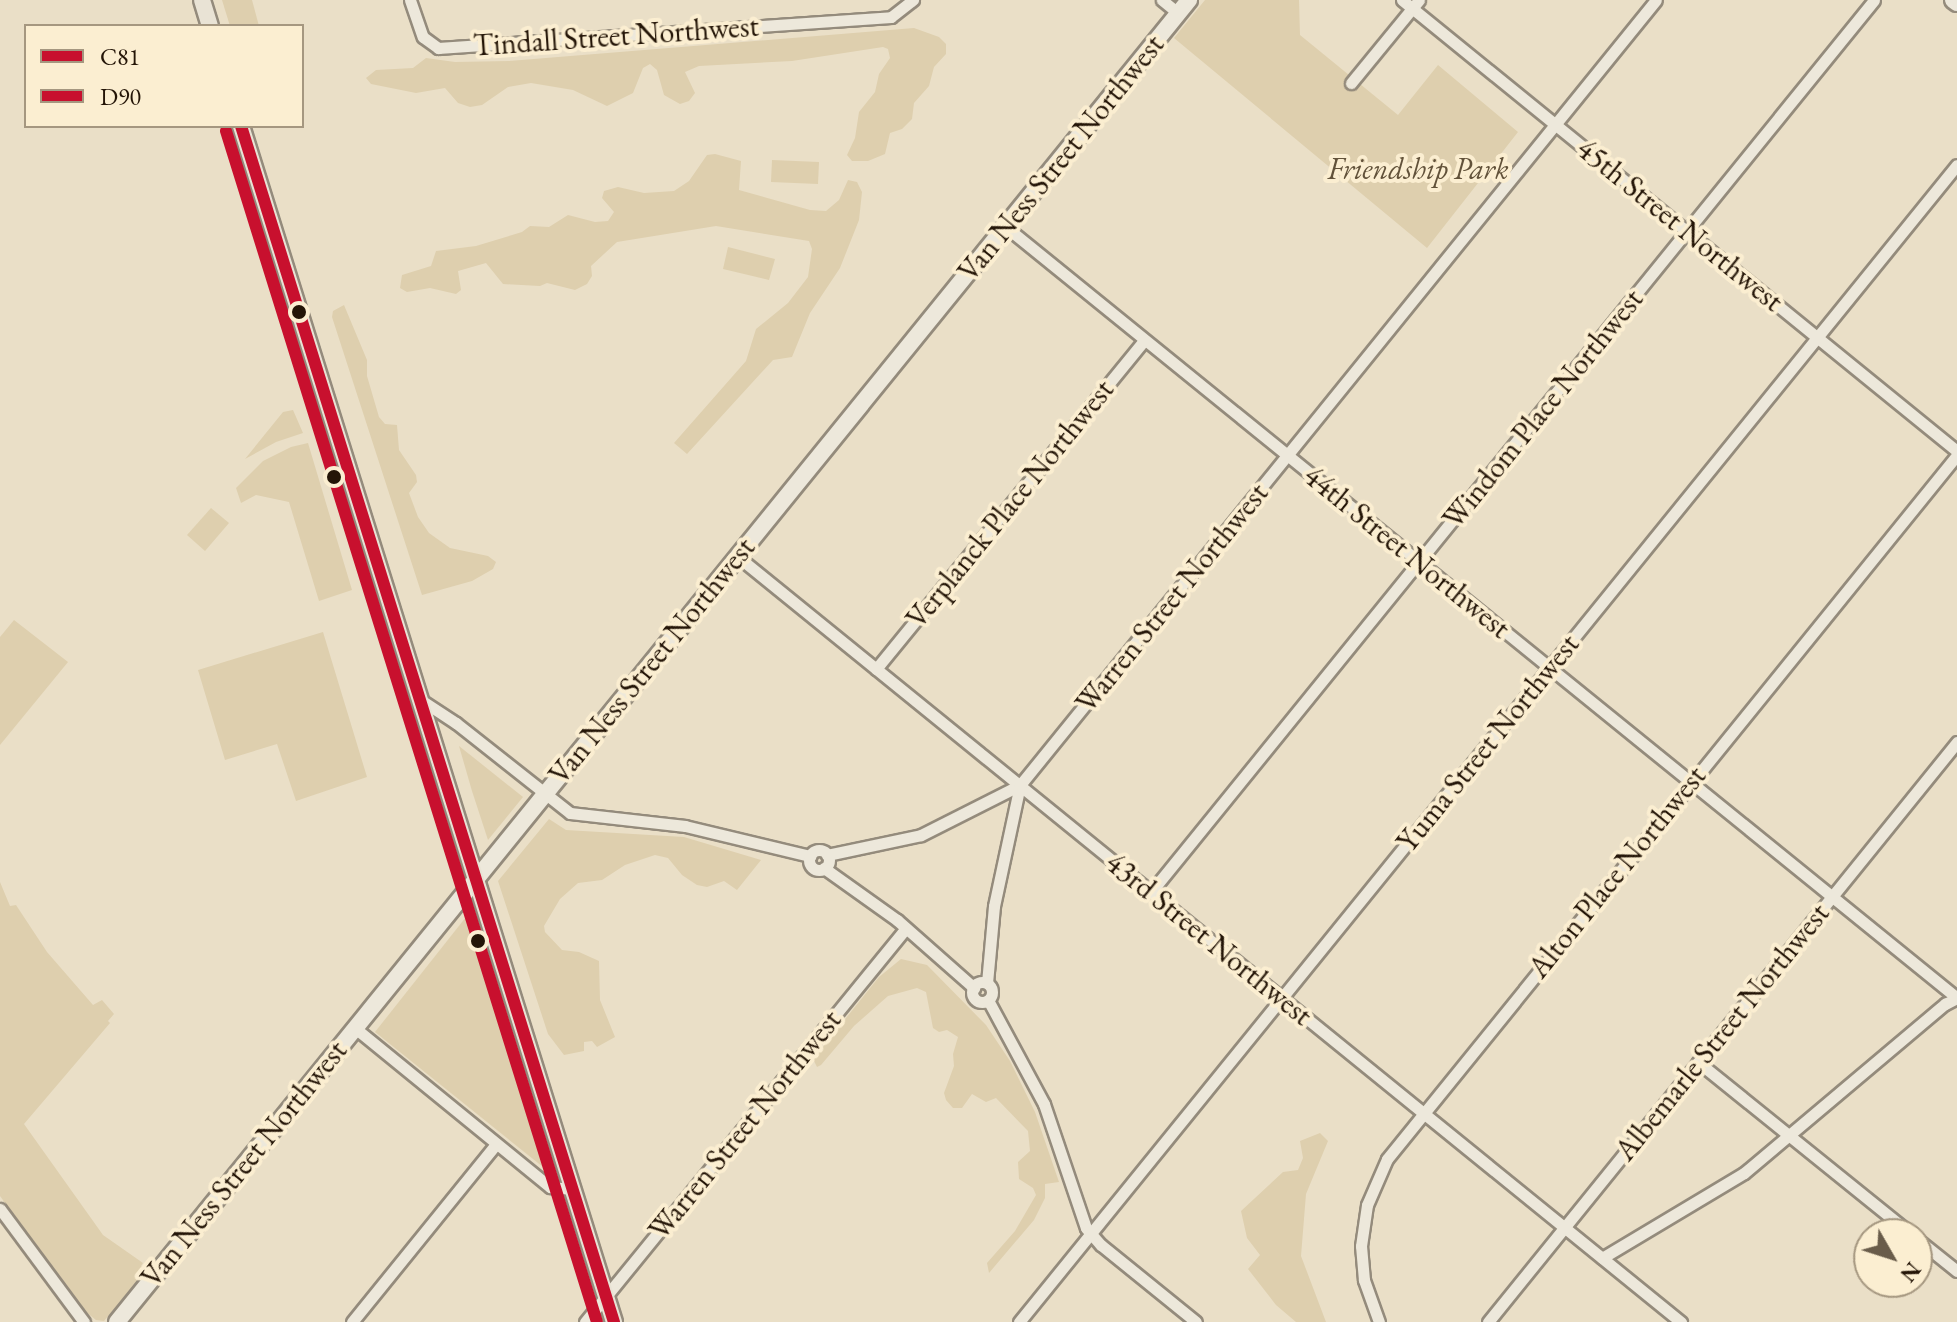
<!DOCTYPE html>
<style>
body{margin:0}
#map{position:relative;width:1957px;height:1322px;overflow:hidden;background:#eadfc7;font-family:"EB Garamond",serif}
div>[style]{position:absolute}
[style*='--x']{left:calc(var(--x)*1px);top:calc(var(--y)*1px);width:calc(var(--w)*1px);rotate:calc(var(--a)*1deg)}
.green>*{inset:0;background:#decfae}
.roads{filter:drop-shadow(2px 0 #948b7c) drop-shadow(-2px 0 #948b7c) drop-shadow(0 2px #948b7c) drop-shadow(0 -2px #948b7c)}
.street>*{height:11px;margin:-5.5px;padding:0 5.5px;transform-origin:5.5px;border-radius:5.5px;background:#ede8db}
.street>.ring{margin:-5.5px;padding:0;box-sizing:content-box;background:none;border:11px solid #ede8db;border-radius:50%}
.secondary>*{height:16px;margin:-8px;padding:0 8px;transform-origin:8px;border-radius:8px;background:#ede8db}
.primary>*{height:16px;margin:-8px;padding:0 8px;transform-origin:8px;border-radius:8px;background:#e9e3d5}
.bus-1>*{height:12px;margin:-6px;padding:0 6px;transform-origin:6px;border-radius:6px;background:#c8102e}
.bus-2>*{height:12px;margin:-6px;padding:0 6px;transform-origin:6px;border-radius:6px;background:#c8102e}
.dots>*{width:22px;height:22px;translate:-50% -50%;box-sizing:border-box;border:4px solid #fbeed1;border-radius:50%}
span{translate:-50% -50%;white-space:nowrap;text-align:center;line-height:1.15;-webkit-text-stroke:8px #fbeed1;paint-order:stroke}
.street-label{font-size:30px;color:#241507}
.park-label{font-size:30px;color:#62523a;font-style:italic}
.legend{position:absolute;left:24px;top:24px;width:280px;height:104px;box-sizing:border-box;background:#fbeed1;border:2px solid #a59780;margin:0;padding:10px 14px;list-style:none;font-size:24px;color:#241507}
.legend li{display:flex;align-items:center;gap:16px;height:40px}
.legend b{width:40px;border:2px solid #a59780}
.north{position:absolute;left:1853px;top:1218px;width:80px;height:80px;box-sizing:border-box;background:#fbeed1;border:2px solid #a59780;border-radius:50%;rotate:129deg;font-size:22px;font-weight:700;line-height:32px;text-align:center;color:#241507}
.north::after{content:'';display:block;margin:auto;width:28px;height:36px;background:#695c4a;clip-path:polygon(50% 0,100% 100%,50% 72%,0 100%)}
</style>
<div id="map">
<div class="green">
<div style="clip-path:polygon(222px 0,252px 0,259px 26px,230px 26px)"></div>
<div style="clip-path:polygon(1205px 0,1299px 0,1300px 35px,1398px 115px,1438px 65px,1518px 132px,1427px 248px,1174px 38px)"></div>
<div style="clip-path:polygon(914px 28px,939px 37px,946px 44px,946px 54px,934px 67px,929px 86px,914px 103px,912px 119px,902px 129px,890px 133px,885px 154px,868px 161px,852px 161px,847px 155px,855px 138px,859px 112px,875px 92px,879px 74px,890px 58px,888px 49px,883px 47px,792px 61px,699px 66px,685px 72px,695px 93px,689px 101px,680px 104px,664px 95px,657px 70px,650px 64px,643px 68px,633px 93px,607px 106px,573px 90px,531px 83px,508px 87px,482px 105px,470px 107px,458px 103px,445px 88px,416px 93px,371px 84px,366px 78px,376px 70px,413px 68px,426px 58px,455px 62px,509px 61px)"></div>
<div style="clip-path:polygon(715px 154px,741px 161px,739px 190px,810px 210px,826px 211px,839px 200px,848px 180px,857px 182px,862px 192px,859px 220px,840px 268px,810px 313px,792px 357px,773px 360px,687px 454px,674px 443px,746px 361px,756px 329px,788px 303px,808px 277px,812px 249px,809px 241px,716px 226px,617px 242px,591px 266px,592px 276px,587px 284px,575px 290px,547px 283px,540px 286px,503px 284px,486px 263px,458px 271px,461px 290px,456px 294px,430px 288px,407px 292px,400px 288px,402px 275px,431px 266px,436px 251px,476px 246px,522px 232px,530px 226px,549px 227px,568px 215px,595px 222px,608px 221px,614px 212px,602px 198px,604px 191px,618px 187px,644px 193px,674px 191px,689px 181px,707px 155px)"></div>
<div style="clip-path:polygon(772px 160px,819px 162px,818px 184px,771px 182px)"></div>
<div style="clip-path:polygon(728px 247px,775px 259px,769px 280px,723px 269px)"></div>
<div style="clip-path:polygon(344px 305px,367px 360px,367px 376px,379px 417px,385px 424px,397px 425px,399px 450px,416px 475px,417px 482px,409px 493px,418px 517px,429px 533px,450px 548px,488px 556px,496px 562px,493px 569px,472px 581px,422px 595px,332px 317px,333px 311px)"></div>
<div style="clip-path:polygon(293px 410px,303px 433px,276px 442px,245px 459px,283px 412px)"></div>
<div style="clip-path:polygon(308px 443px,352px 590px,319px 601px,289px 502px,256px 495px,241px 503px,236px 488px,263px 461px,291px 447px)"></div>
<div style="clip-path:polygon(211px 508px,229px 523px,205px 551px,187px 535px)"></div>
<div style="clip-path:polygon(14px 620px,68px 662px,0 745px,0 637px)"></div>
<div style="clip-path:polygon(323px 632px,367px 777px,296px 801px,277px 744px,225px 760px,198px 670px)"></div>
<div style="clip-path:polygon(459px 746px,523px 797px,488px 840px,472px 791px)"></div>
<div style="clip-path:polygon(549px 819px,566px 830px,684px 837px,761px 860px,737px 890px,724px 881px,707px 887px,697px 885px,682px 875px,668px 858px,655px 855px,625px 865px,602px 880px,578px 883px,560px 899px,544px 926px,545px 932px,562px 950px,579px 952px,599px 961px,600px 1000px,615px 1037px,597px 1047px,592px 1041px,584px 1042px,584px 1051px,564px 1055px,548px 1034px,498px 881px)"></div>
<div style="clip-path:polygon(0 882px,10px 906px,16px 905px,47px 952px,93px 1005px,102px 1000px,114px 1014px,108px 1021px,110px 1023px,24px 1124px,103px 1235px,143px 1263px,141px 1266px,147px 1270px,104px 1321px,96px 1320px,81px 1308px,0 1196px)"></div>
<div style="clip-path:polygon(466px 917px,551px 1164px,543px 1167px,375px 1032px)"></div>
<div style="clip-path:polygon(901px 959px,927px 965px,986px 1025px,1010px 1061px,1035px 1112px,1059px 1182px,1045px 1184px,1045px 1198px,1034px 1220px,989px 1273px,987px 1263px,1015px 1231px,1036px 1195px,1033px 1188px,1019px 1179px,1018px 1162px,1030px 1151px,1028px 1131px,996px 1098px,986px 1102px,972px 1094px,962px 1108px,953px 1108px,946px 1100px,944px 1093px,954px 1066px,953px 1054px,958px 1037px,947px 1030px,939px 1032px,933px 1028px,926px 992px,917px 988px,888px 996px,854px 1026px,821px 1065px,817px 1067px,813px 1059px,879px 977px)"></div>
<div style="clip-path:polygon(1320px 1133px,1328px 1141px,1306px 1194px,1301px 1256px,1326px 1322px,1296px 1322px,1276px 1305px,1248px 1269px,1260px 1255px,1247px 1238px,1241px 1211px,1283px 1172px,1298px 1170px,1303px 1158px,1300px 1141px)"></div>
</div>
<div class="roads">
<div class="street">
<div style="--x:410;--y:0;--w:39;--a:71"></div>
<div style="--x:423;--y:37;--w:19;--a:36"></div>
<div style="--x:438;--y:48;--w:454;--a:-3.9"></div>
<div style="--x:891;--y:17;--w:28;--a:-38"></div>
<div style="--x:1162;--y:0;--w:21;--a:39"></div>
<div style="--x:1402;--y:0;--w:715;--a:39.1"></div>
<div style="--x:1351;--y:83;--w:107;--a:-50.7"></div>
<div style="--x:1006;--y:227;--w:1224;--a:39.03"></div>
<div style="--x:737;--y:556;--w:1216;--a:39.06"></div>
<div style="--x:876;--y:669;--w:424;--a:-50.8"></div>
<div style="--x:421;--y:700;--w:42;--a:33.3"></div>
<div style="--x:456;--y:723;--w:145;--a:38.3"></div>
<div style="--x:570;--y:813;--w:116;--a:6.4"></div>
<div style="--x:685;--y:826;--w:129;--a:13.5"></div>
<div class="ring" style="left:809px;top:850px;width:9px;height:9px"></div>
<div style="--x:827;--y:855;--w:96;--a:-12"></div>
<div style="--x:921;--y:835;--w:111;--a:-26.8"></div>
<div style="--x:1020;--y:785;--w:1010;--a:-50.99"></div>
<div style="--x:824;--y:868;--w:90;--a:35.5"></div>
<div style="--x:897;--y:920;--w:103;--a:41.4"></div>
<div style="--x:1151;--y:892;--w:1148;--a:-50.97"></div>
<div class="ring" style="left:972px;top:982px;width:9px;height:9px"></div>
<div style="--x:987;--y:983;--w:77;--a:-84.8"></div>
<div style="--x:994;--y:906;--w:124;--a:-77.9"></div>
<div style="--x:988;--y:1000;--w:118;--a:61.7"></div>
<div style="--x:1044;--y:1104;--w:131;--a:71.3"></div>
<div style="--x:1086;--y:1228;--w:23;--a:49"></div>
<div style="--x:1101;--y:1245;--w:122;--a:39"></div>
<div style="--x:355;--y:1028;--w:252;--a:39.2"></div>
<div style="--x:550;--y:1187;--w:23;--a:5"></div>
<div style="--x:1698;--y:1062;--w:274;--a:38.9"></div>
<div style="--x:0;--y:1209;--w:141;--a:53.4"></div>
<div style="--x:1917;--y:1239;--w:51;--a:38.7"></div>
<div style="--x:1602;--y:1258;--w:165;--a:-30.9"></div>
<div style="--x:1744;--y:1173;--w:263;--a:-40.1"></div>
<div style="--x:1945;--y:1004;--w:13;--a:-27"></div>
<div style="--x:352;--y:1322;--w:229;--a:-51"></div>
<div style="--x:585;--y:1322;--w:508;--a:-50.83"></div>
<div style="--x:1019;--y:1322;--w:1489;--a:-50.97"></div>
<div style="--x:1379;--y:1322;--w:45;--a:-109.7"></div>
<div style="--x:1364;--y:1280;--w:34;--a:-95"></div>
<div style="--x:1361;--y:1246;--w:41;--a:-81.7"></div>
<div style="--x:1367;--y:1205;--w:50;--a:-66.5"></div>
<div style="--x:1387;--y:1159;--w:906;--a:-51"></div>
<div style="--x:1488;--y:1322;--w:746;--a:-51.04"></div>
</div>
<div class="secondary">
<div style="--x:1953;--y:0;--w:5;--a:37"></div>
<div style="--x:117;--y:1322;--w:1702;--a:-50.96"></div>
</div>
<div class="primary">
<div style="--x:202;--y:0;--w:27;--a:73"></div>
<div style="--x:241;--y:126;--w:1253;--a:72.68"></div>
</div>
</div>
<div class="bus-1">
<div style="--x:241;--y:126;--w:1253;--a:72.68"></div>
</div>
<div class="bus-2">
<div style="--x:226;--y:131;--w:1247;--a:72.7"></div>
</div>
<div class="dots">
<div style="left:299px;top:312px;background:#241507"></div>
<div style="left:334px;top:477px;background:#241507"></div>
<div style="left:478px;top:941px;background:#241507"></div>
</div>
<div class="street-label">
<span style="left:616px;top:36px;rotate:-4deg">Tindall Street Northwest</span>
<span style="left:1061px;top:158px;rotate:-51deg">Van Ness Street Northwest</span>
<span style="left:1680px;top:225px;rotate:39deg">45th Street Northwest</span>
<span style="left:1543px;top:409px;rotate:-51deg">Windom Place Northwest</span>
<span style="left:1010px;top:504px;rotate:-51deg">Verplanck Place Northwest</span>
<span style="left:1407px;top:552px;rotate:39deg">44th Street Northwest</span>
<span style="left:1172px;top:598px;rotate:-51deg">Warren Street Northwest</span>
<span style="left:652px;top:661px;rotate:-51deg">Van Ness Street Northwest</span>
<span style="left:1488px;top:743px;rotate:-51deg">Yuma Street Northwest</span>
<span style="left:1617px;top:872px;rotate:-51deg">Alton Place Northwest</span>
<span style="left:1209px;top:939px;rotate:39deg">43rd Street Northwest</span>
<span style="left:1722px;top:1032px;rotate:-51deg">Albemarle Street Northwest</span>
<span style="left:745px;top:1125px;rotate:-51deg">Warren Street Northwest</span>
<span style="left:244px;top:1164px;rotate:-51deg">Van Ness Street Northwest</span>
</div>
<div class="park-label">
<span style="left:1418px;top:169px">Friendship Park</span>
</div>
<ul class="legend">
<li><b style="height:10px;background:#c8102e"></b>C81</li>
<li><b style="height:10px;background:#c8102e"></b>D90</li>
</ul>
<div class="north">N</div>
</div>
